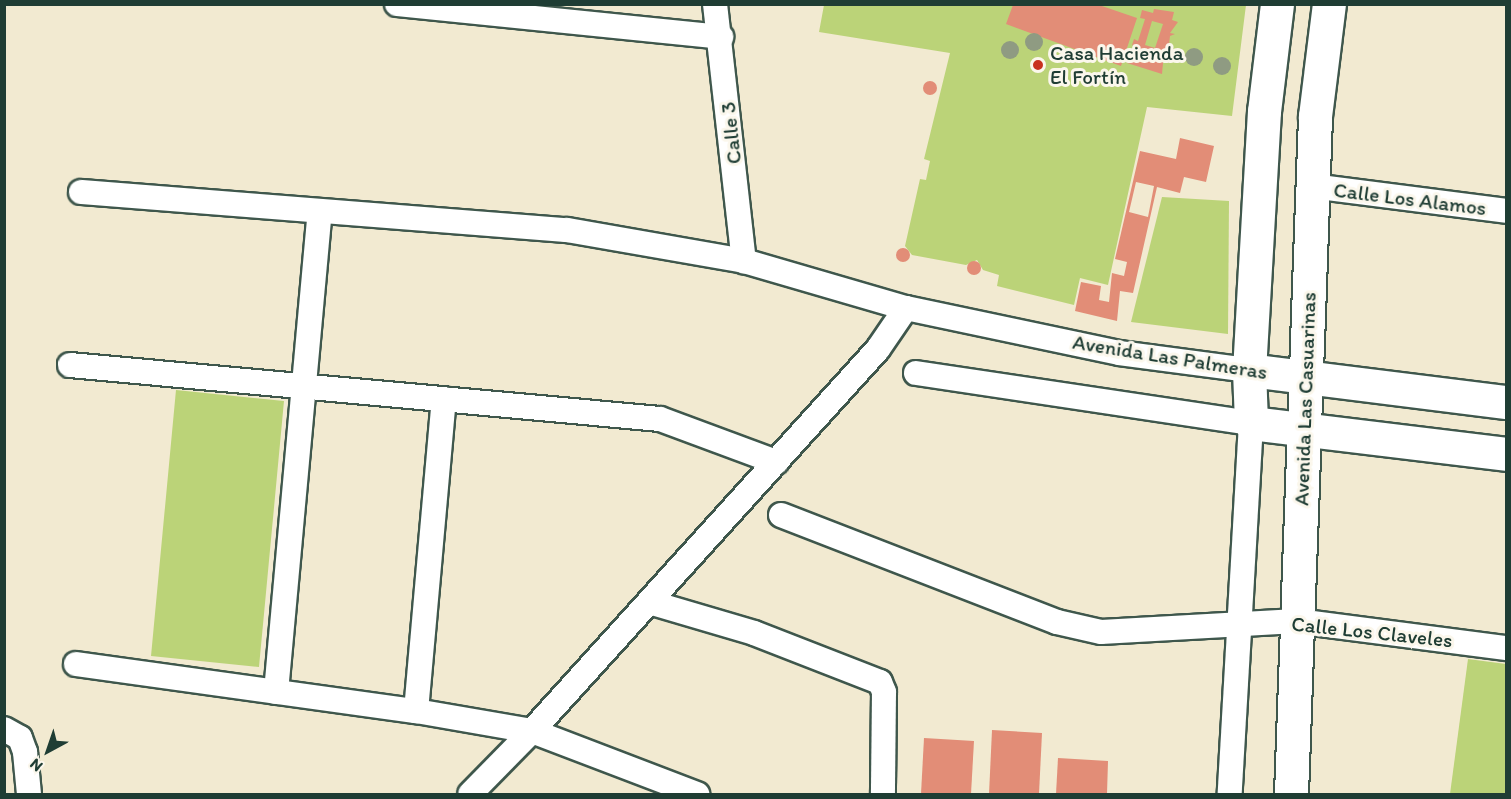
<!DOCTYPE html>
<meta charset="utf-8">
<style>
body{margin:0}
#map{position:relative;width:1511px;height:799px;overflow:hidden;background:#f2ead1;font-family:Itim,sans-serif}
div>[style]{position:absolute}
[style*='--x']{left:calc(var(--x)*1px);top:calc(var(--y)*1px);width:calc(var(--w)*1px);rotate:calc(var(--a)*1deg)}
.green>*{inset:0;background:#bbd378}
.building>*{inset:0;background:#e28d77}
.round{border-radius:50%}
.roads{filter:drop-shadow(2px 0 #3f574c) drop-shadow(-2px 0 #3f574c) drop-shadow(0 2px #3f574c) drop-shadow(0 -2px #3f574c)}
.street>*{height:24px;margin:-12px;padding:0 12px;transform-origin:12px;border-radius:12px;background:#fff}
.secondary>*{height:33px;margin:-16.5px;padding:0 16.5px;transform-origin:16.5px;border-radius:16.5px;background:#fff}
.trees>*{width:18px;height:18px;margin:-9px;border-radius:50%;background:#8f9b82}
.dots>*{width:16px;height:16px;translate:-50% -50%;box-sizing:border-box;border:3px solid #fbf7ec;border-radius:50%}
span{translate:-50% -50%;white-space:nowrap;text-align:center;line-height:1.15;-webkit-text-stroke:6px #fbf7ec;paint-order:stroke}
.poi-label{font-size:21px;color:#1f3d34}
.left{translate:0 -50%;text-align:left}
.street-label{font-size:21px;color:#1f3d34}
.frame{position:absolute;inset:0;border:6px solid #1f3d34;pointer-events:none}
.north{position:absolute;left:18px;top:721px;width:60px;height:60px;-webkit-text-stroke:4px #fbf7ec;paint-order:stroke;rotate:220deg;font-size:16px;font-weight:700;line-height:24px;text-align:center;color:#1f3d34}
.north::after{content:'';display:block;margin:auto;width:21px;height:27px;background:#1f3d34;clip-path:polygon(50% 0,100% 100%,50% 72%,0 100%)}
</style>
<div id="map">
<div class="green">
<div style="clip-path:polygon(824px 5px,1246px 5px,1232px 116px,1147px 107px,1108px 285px,1080px 278px,1074px 305px,997px 286px,999px 275px,983px 270px,977px 260px,966px 265px,912px 255px,905px 246px,920px 179px,926px 180px,930px 161px,924px 159px,950px 53px,819px 32px)"></div>
<div style="clip-path:polygon(1162px 197px,1229px 201px,1228px 334px,1131px 322px)"></div>
<div style="clip-path:polygon(176px 390px,284px 401px,259px 667px,151px 656px)"></div>
<div style="clip-path:polygon(1468px 659px,1506px 664px,1506px 794px,1450px 794px)"></div>
</div>
<div class="building">
<div style="clip-path:polygon(1013px 5px,1099px 5px,1137px 18px,1121px 66px,1006px 24px)"></div>
<div style="clip-path:polygon(evenodd,1154px 9px,1174px 12px,1172px 20px,1178px 22px,1170px 33px,1175px 34px,1170px 36px,1168px 53px,1164px 52px,1162px 74px,1127px 63px,1129px 56px,1134px 58px,1137px 47px,1132px 45px,1134px 39px,1138px 41px,1145px 19px,1140px 18px,1142px 10px,1153px 13px,1154px 9px,1152px 21px,1163px 24px,1155px 48px,1145px 45px,1152px 21px)"></div>
<div class="round" style="left:923px;top:81px;width:14px;height:14px"></div>
<div style="clip-path:polygon(evenodd,1180px 138px,1214px 146px,1206px 182px,1184px 177px,1180px 193px,1157px 187px,1133px 293px,1120px 291px,1117px 321px,1075px 311px,1081px 282px,1101px 286px,1099px 300px,1109px 302px,1112px 273px,1124px 276px,1127px 262px,1115px 259px,1140px 151px,1176px 159px,1180px 138px,1136px 182px,1154px 186px,1148px 217px,1129px 212px,1136px 182px)"></div>
<div class="round" style="left:896px;top:248px;width:14px;height:14px"></div>
<div class="round" style="left:967px;top:261px;width:14px;height:14px"></div>
<div style="clip-path:polygon(992px 730px,1042px 733px,1039px 794px,989px 794px)"></div>
<div style="clip-path:polygon(924px 738px,974px 741px,971px 794px,921px 794px)"></div>
<div style="clip-path:polygon(1058px 758px,1108px 761px,1107px 794px,1056px 794px)"></div>
</div>
<div class="roads">
<div class="street">
<div style="--x:397;--y:4;--w:326;--a:5.8"></div>
<div style="--x:715;--y:4;--w:259;--a:83.6"></div>
<div style="--x:1312;--y:186;--w:196;--a:7.3"></div>
<div style="--x:81;--y:192;--w:487;--a:4.5"></div>
<div style="--x:567;--y:230;--w:180;--a:9.9"></div>
<div style="--x:744;--y:261;--w:169;--a:16.2"></div>
<div style="--x:906;--y:308;--w:50;--a:124.3"></div>
<div style="--x:878;--y:349;--w:515;--a:132.17"></div>
<div style="--x:532;--y:731;--w:88;--a:134.5"></div>
<div style="--x:906;--y:308;--w:218;--a:11.9"></div>
<div style="--x:1119;--y:353;--w:131;--a:7.5"></div>
<div style="--x:70;--y:365;--w:592;--a:5.23"></div>
<div style="--x:660;--y:419;--w:124;--a:20.3"></div>
<div style="--x:916;--y:373;--w:339;--a:8.5"></div>
<div style="--x:1251;--y:423;--w:370;--a:93.3"></div>
<div style="--x:781;--y:515;--w:296;--a:21.2"></div>
<div style="--x:1057;--y:622;--w:45;--a:12.8"></div>
<div style="--x:1101;--y:632;--w:196;--a:-3.2"></div>
<div style="--x:1297;--y:621;--w:211;--a:7.4"></div>
<div style="--x:649;--y:602;--w:109;--a:16.4"></div>
<div style="--x:754;--y:633;--w:135;--a:21.3"></div>
<div style="--x:880;--y:682;--w:11;--a:68"></div>
<div style="--x:884;--y:692;--w:102;--a:90.6"></div>
<div style="--x:76;--y:664;--w:343;--a:7.9"></div>
<div style="--x:416;--y:711;--w:118;--a:9.8"></div>
<div style="--x:532;--y:731;--w:177;--a:20.9"></div>
<div style="--x:276;--y:692;--w:482;--a:-84.8"></div>
<div style="--x:416;--y:711;--w:313;--a:-84.9"></div>
<div style="--x:4;--y:729;--w:18;--a:29"></div>
<div style="--x:20;--y:738;--w:15;--a:70"></div>
<div style="--x:25;--y:752;--w:42;--a:84.6"></div>
</div>
<div class="secondary">
<div style="--x:1277;--y:4;--w:108;--a:96.9"></div>
<div style="--x:1264;--y:111;--w:259;--a:93.3"></div>
<div style="--x:1249;--y:370;--w:53;--a:87.8"></div>
<div style="--x:1251;--y:423;--w:257;--a:6.9"></div>
<div style="--x:1249;--y:370;--w:259;--a:7.1"></div>
<div style="--x:1291;--y:794;--w:678;--a:-87.97"></div>
<div style="--x:1315;--y:116;--w:113;--a:-82.9"></div>
</div>
</div>
<div class="trees">
<div style="left:1034px;top:42px"></div>
<div style="left:1010px;top:50px"></div>
<div style="left:1194px;top:57px"></div>
<div style="left:1222px;top:66px"></div>
</div>
<div class="dots">
<div style="left:1038px;top:65px;background:#c8321e"></div>
</div>
<div class="poi-label">
<span class="left" style="left:1050px;top:65px">Casa Hacienda<br>El Fortín</span>
</div>
<div class="street-label">
<span style="left:731px;top:133px;rotate:-96deg">Calle 3</span>
<span style="left:1410px;top:199px;rotate:7deg">Calle Los Alamos</span>
<span style="left:1170px;top:357px;rotate:9deg">Avenida Las Palmeras</span>
<span style="left:1305px;top:399px;rotate:-88deg">Avenida Las Casuarinas</span>
<span style="left:1372px;top:632px;rotate:6deg">Calle Los Claveles</span>
</div>
<div class="frame"></div>
<div class="north">N</div>
</div>
